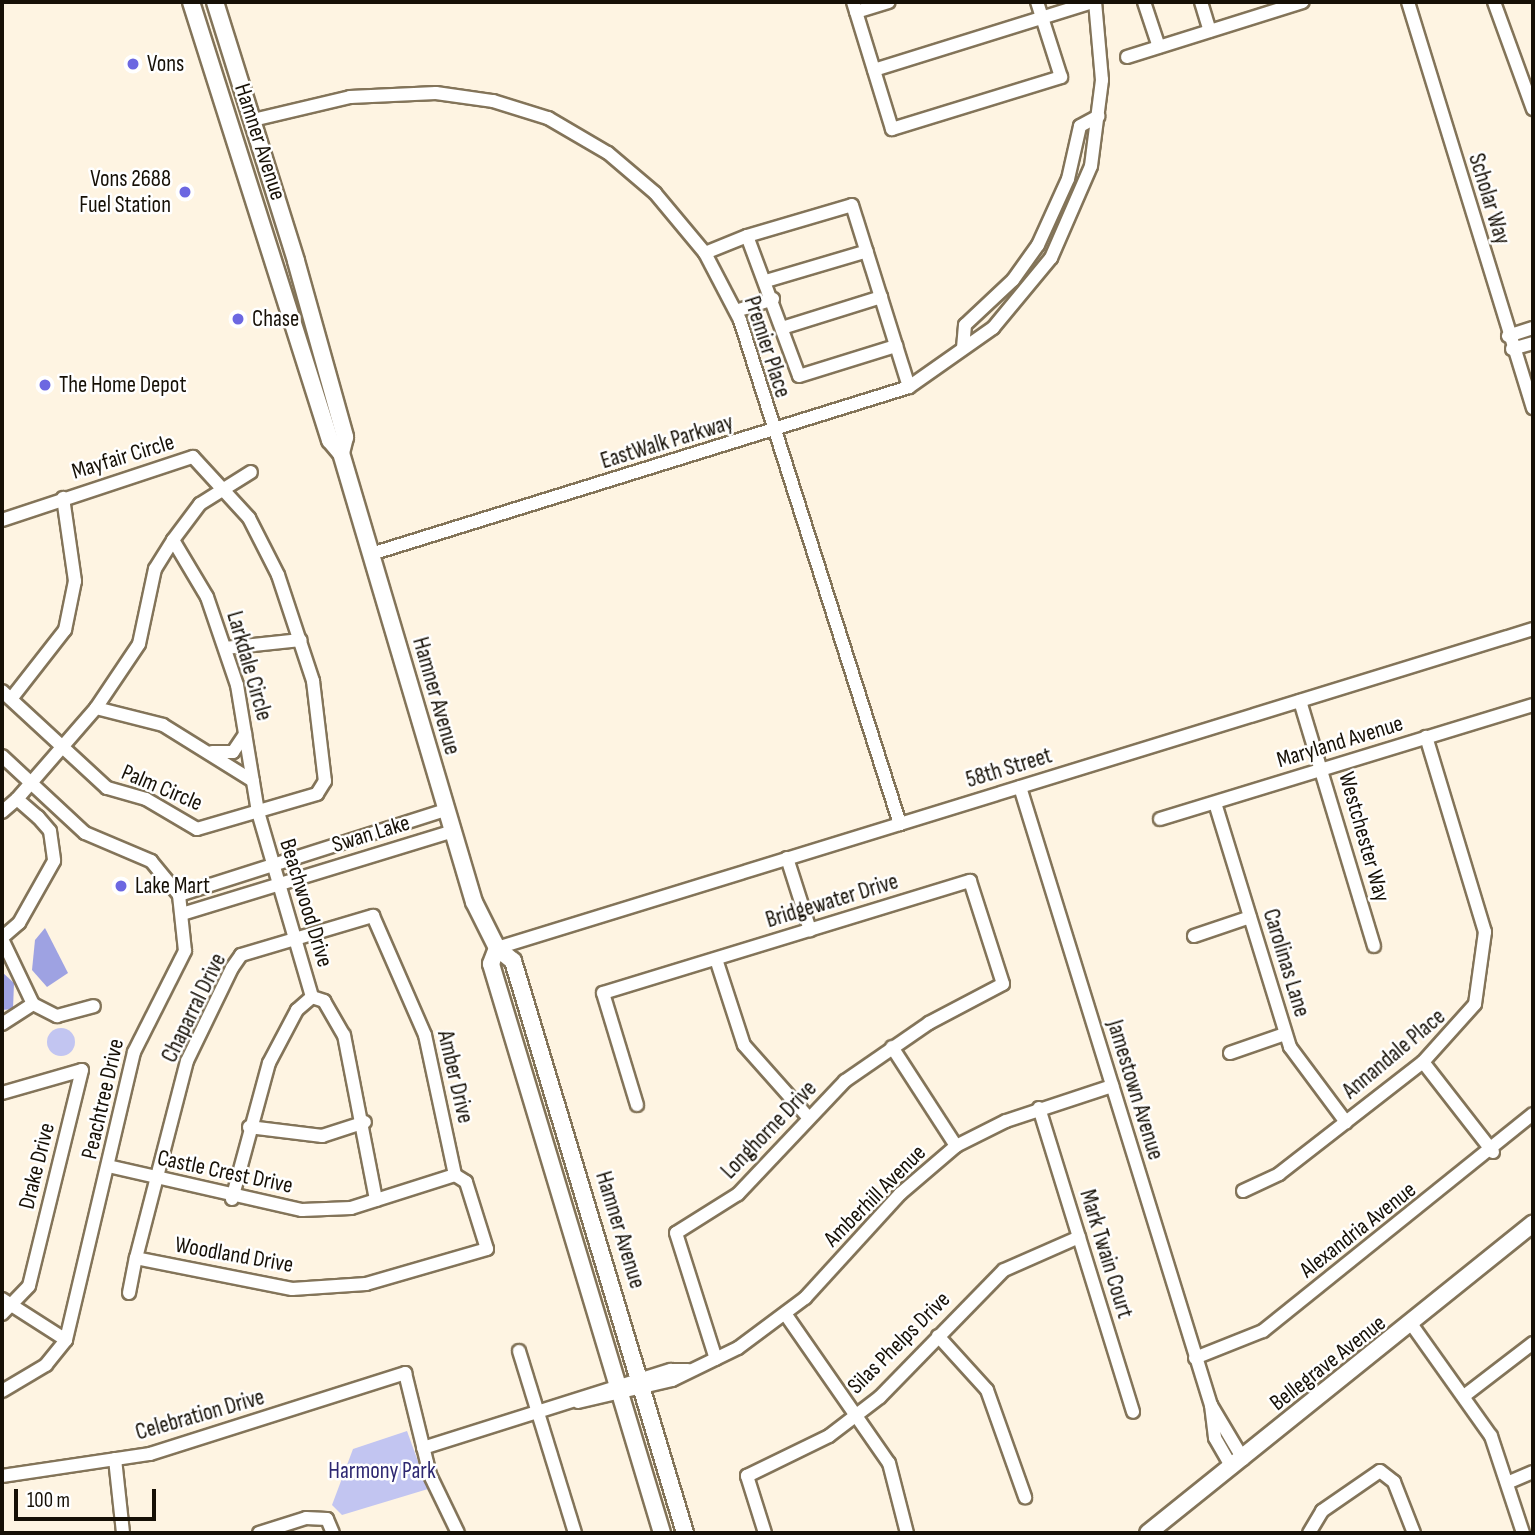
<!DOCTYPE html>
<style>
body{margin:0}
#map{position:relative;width:1535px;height:1535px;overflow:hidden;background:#fef4e2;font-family:"Sofia Sans Condensed",sans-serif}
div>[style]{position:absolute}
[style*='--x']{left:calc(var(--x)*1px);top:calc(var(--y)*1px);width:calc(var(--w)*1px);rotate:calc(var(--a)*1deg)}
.green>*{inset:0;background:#c2c5f1}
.round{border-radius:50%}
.water>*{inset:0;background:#9ea2e2}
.roads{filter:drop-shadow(2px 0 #837459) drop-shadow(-2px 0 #837459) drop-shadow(0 2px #837459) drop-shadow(0 -2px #837459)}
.minor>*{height:12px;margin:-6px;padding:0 6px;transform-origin:6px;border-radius:6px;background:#fff}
.major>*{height:16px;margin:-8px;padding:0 8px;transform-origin:8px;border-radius:8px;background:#fff}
.dots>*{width:19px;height:19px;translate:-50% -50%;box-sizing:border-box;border:4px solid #fff;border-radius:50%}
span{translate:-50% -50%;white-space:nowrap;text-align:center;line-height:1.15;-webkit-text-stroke:5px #fff;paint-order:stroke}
.poi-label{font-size:23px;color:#161006}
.left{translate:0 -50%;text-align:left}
.right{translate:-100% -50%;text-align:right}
.street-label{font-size:23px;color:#161006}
.park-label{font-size:23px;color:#2d2771}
.frame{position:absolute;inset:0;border:4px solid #161006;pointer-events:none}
.scale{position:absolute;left:14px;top:1489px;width:142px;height:32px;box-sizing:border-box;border:4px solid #161006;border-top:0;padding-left:9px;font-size:21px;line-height:24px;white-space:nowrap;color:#161006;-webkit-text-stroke:5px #fff;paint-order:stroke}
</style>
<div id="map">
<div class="green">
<div class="round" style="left:47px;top:1028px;width:28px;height:28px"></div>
<div style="clip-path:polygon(407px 1431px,428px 1489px,342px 1515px,332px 1505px,353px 1449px)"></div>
</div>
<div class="water">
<div style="clip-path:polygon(45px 928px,68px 973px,47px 987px,32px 970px,35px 940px)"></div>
<div style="clip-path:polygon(2px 972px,14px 983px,13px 1009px,2px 1010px)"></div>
</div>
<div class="roads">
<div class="minor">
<div style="--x:853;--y:2;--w:133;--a:72.9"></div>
<div style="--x:892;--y:129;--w:177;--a:-17.1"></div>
<div style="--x:1061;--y:77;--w:79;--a:-107.7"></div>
<div style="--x:1144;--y:2;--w:47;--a:71.6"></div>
<div style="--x:1201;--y:2;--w:30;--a:73"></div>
<div style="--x:1408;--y:2;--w:425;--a:72.9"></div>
<div style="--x:1494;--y:2;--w:114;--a:70"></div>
<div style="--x:856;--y:12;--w:34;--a:-17"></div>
<div style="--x:1127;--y:57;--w:184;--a:-17.4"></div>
<div style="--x:874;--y:70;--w:228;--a:-17.3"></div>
<div style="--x:253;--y:120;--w:100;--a:-13.3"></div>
<div style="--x:350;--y:97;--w:86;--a:-2.7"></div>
<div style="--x:436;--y:93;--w:58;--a:8"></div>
<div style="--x:493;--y:101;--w:58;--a:17.2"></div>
<div style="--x:548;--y:118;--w:69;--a:30.3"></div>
<div style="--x:608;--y:153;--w:62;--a:40.4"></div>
<div style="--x:655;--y:193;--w:78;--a:50.2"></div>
<div style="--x:705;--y:253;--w:76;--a:62.4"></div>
<div style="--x:740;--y:320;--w:529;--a:72.39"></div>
<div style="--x:747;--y:236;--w:109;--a:-16.4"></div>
<div style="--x:852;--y:205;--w:191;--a:72.6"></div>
<div style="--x:705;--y:253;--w:45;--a:-22"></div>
<div style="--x:747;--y:236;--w:149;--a:69.6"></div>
<div style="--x:799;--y:376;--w:102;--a:-17.2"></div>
<div style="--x:766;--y:281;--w:105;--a:-16.5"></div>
<div style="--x:736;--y:311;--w:39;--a:-18"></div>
<div style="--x:782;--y:328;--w:104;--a:-17.4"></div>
<div style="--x:1508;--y:336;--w:26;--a:-18"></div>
<div style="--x:963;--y:348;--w:23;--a:-85"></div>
<div style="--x:965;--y:325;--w:66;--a:-43.2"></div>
<div style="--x:1013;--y:280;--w:43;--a:-54.5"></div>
<div style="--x:1038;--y:245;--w:72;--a:-65.6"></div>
<div style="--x:1068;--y:179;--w:54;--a:-77.2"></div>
<div style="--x:1080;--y:126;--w:21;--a:-28"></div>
<div style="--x:1512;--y:349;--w:22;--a:-16"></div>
<div style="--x:2;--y:520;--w:201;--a:-18.3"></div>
<div style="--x:193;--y:457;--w:83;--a:47.4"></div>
<div style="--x:249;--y:518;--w:64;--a:63"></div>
<div style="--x:278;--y:575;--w:112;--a:71.7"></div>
<div style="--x:313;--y:681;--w:101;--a:83.2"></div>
<div style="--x:325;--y:781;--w:15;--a:122"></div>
<div style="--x:317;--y:794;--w:125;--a:163.7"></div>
<div style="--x:197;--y:829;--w:59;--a:-149.5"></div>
<div style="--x:146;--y:799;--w:41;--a:-164.2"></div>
<div style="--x:107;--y:788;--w:143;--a:-137.3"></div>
<div style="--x:173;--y:540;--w:66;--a:59.2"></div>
<div style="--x:207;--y:597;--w:93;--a:71.2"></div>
<div style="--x:237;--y:685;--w:129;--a:80.6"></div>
<div style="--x:258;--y:812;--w:193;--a:73.7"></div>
<div style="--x:312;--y:997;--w:13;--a:18"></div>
<div style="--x:324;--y:1001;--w:39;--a:60"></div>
<div style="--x:344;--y:1035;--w:168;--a:79"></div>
<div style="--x:371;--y:554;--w:563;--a:-17.24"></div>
<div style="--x:909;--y:387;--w:103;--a:-35.1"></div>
<div style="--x:993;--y:328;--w:91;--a:-50.4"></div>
<div style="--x:1051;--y:258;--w:100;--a:-66.5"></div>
<div style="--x:1091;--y:166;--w:87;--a:-82.7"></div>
<div style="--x:1102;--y:80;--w:78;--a:-95.1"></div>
<div style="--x:225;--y:648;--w:76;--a:-6"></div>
<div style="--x:11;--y:699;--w:88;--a:-52"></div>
<div style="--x:65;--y:630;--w:50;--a:-78.5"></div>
<div style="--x:75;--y:581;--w:84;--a:-98.2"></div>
<div style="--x:1300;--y:701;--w:256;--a:73.2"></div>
<div style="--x:96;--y:708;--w:69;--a:14.2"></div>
<div style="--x:163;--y:725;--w:106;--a:31.9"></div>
<div style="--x:212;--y:752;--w:21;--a:0"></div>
<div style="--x:233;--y:752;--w:22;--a:-56"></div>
<div style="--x:2;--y:756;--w:113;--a:42.9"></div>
<div style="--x:85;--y:833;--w:72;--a:23"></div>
<div style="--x:151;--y:861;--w:44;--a:50.5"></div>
<div style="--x:179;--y:895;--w:56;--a:83.9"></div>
<div style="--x:185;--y:951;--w:113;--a:116.8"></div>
<div style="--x:134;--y:1052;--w:296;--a:103.3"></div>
<div style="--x:66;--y:1340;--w:32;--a:129"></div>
<div style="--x:46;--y:1365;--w:51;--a:149.4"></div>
<div style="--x:1020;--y:787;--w:647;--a:72.83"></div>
<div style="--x:1211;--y:1405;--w:63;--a:59.3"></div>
<div style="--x:17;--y:799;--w:121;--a:-49"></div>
<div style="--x:96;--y:708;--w:77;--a:-56.1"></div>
<div style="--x:139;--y:644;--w:77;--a:-78"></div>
<div style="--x:155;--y:569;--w:34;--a:-58"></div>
<div style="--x:173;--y:540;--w:45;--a:-53.1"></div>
<div style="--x:200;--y:504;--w:60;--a:-32.1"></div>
<div style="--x:1215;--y:803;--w:255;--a:72.9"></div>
<div style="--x:1290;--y:1047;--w:94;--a:53.3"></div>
<div style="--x:2;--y:812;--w:20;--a:-41"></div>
<div style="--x:17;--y:799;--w:28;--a:41"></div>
<div style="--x:38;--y:817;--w:18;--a:49"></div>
<div style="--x:50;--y:831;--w:30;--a:82"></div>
<div style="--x:54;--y:861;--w:71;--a:119.4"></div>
<div style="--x:19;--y:923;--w:23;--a:139"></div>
<div style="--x:1160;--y:819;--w:390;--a:-17"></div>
<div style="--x:787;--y:858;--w:76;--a:72.3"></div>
<div style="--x:179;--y:895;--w:280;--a:-17.7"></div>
<div style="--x:182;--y:914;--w:283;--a:-17"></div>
<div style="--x:1194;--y:936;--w:59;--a:-18.7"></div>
<div style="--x:2;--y:939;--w:72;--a:64.5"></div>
<div style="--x:33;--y:1004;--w:27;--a:27"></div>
<div style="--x:57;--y:1016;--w:38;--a:-15"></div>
<div style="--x:497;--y:948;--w:1084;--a:-17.11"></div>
<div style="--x:716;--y:959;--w:90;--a:72"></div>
<div style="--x:744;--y:1045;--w:96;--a:48.4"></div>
<div style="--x:2;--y:1024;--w:37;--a:-33"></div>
<div style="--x:892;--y:1047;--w:118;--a:57.1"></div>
<div style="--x:1230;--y:1053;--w:58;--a:-19.1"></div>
<div style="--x:1423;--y:1062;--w:114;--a:52.1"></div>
<div style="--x:2;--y:1093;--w:83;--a:-16"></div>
<div style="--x:82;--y:1070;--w:222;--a:103.8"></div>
<div style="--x:29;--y:1286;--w:39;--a:134"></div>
<div style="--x:637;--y:1105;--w:117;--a:-106.9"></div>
<div style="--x:603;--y:993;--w:384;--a:-17"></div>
<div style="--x:970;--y:881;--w:108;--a:72.2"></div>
<div style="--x:1003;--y:984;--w:84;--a:152.2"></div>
<div style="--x:929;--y:1023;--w:102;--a:145.4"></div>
<div style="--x:845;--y:1081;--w:156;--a:133.4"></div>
<div style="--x:738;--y:1194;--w:73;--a:147.8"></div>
<div style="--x:676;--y:1233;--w:132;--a:72.4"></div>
<div style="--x:1039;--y:1108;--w:318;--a:72.8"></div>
<div style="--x:249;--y:1127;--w:74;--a:7"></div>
<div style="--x:322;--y:1136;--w:45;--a:-18"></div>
<div style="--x:108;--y:1166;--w:199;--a:12.8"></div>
<div style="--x:302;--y:1210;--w:49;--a:-2.3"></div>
<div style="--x:351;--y:1208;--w:109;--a:-17.6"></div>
<div style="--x:1243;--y:1191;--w:40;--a:-25"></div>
<div style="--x:1279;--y:1174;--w:182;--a:-37.9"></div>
<div style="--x:1423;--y:1062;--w:78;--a:-48.1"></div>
<div style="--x:1475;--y:1004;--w:73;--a:-82.1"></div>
<div style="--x:1485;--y:932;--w:204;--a:-106.8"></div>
<div style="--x:232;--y:1199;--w:141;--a:-74.8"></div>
<div style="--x:269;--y:1063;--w:60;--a:-62.2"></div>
<div style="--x:297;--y:1010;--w:20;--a:-41"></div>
<div style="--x:129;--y:1293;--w:36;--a:-79"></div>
<div style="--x:136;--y:1258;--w:203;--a:-75.5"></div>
<div style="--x:187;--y:1061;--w:103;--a:-64.2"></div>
<div style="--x:232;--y:968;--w:16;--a:-55"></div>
<div style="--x:241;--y:955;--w:138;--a:-16.5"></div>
<div style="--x:373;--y:916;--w:130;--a:66.4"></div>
<div style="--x:425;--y:1035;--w:143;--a:77.9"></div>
<div style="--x:455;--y:1175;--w:13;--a:32"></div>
<div style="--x:466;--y:1182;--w:70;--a:72.6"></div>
<div style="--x:487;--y:1249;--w:126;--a:163.9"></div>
<div style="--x:366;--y:1284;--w:74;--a:176.1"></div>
<div style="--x:292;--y:1289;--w:159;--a:-168.8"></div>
<div style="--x:2;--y:1299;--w:76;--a:32.6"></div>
<div style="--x:786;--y:1315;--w:180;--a:55.2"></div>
<div style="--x:889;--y:1463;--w:72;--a:75.6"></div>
<div style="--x:1412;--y:1325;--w:136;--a:54.6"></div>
<div style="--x:1491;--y:1436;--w:102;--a:71.7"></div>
<div style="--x:938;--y:1336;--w:73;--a:47.8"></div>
<div style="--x:987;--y:1390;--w:114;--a:70.4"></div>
<div style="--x:519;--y:1351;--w:190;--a:72.9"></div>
<div style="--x:1195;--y:1358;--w:73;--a:-21.7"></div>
<div style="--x:1263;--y:1331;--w:346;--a:-38.8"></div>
<div style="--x:1464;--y:1396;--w:87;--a:-37.5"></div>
<div style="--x:578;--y:1402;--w:97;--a:-13.2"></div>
<div style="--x:672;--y:1380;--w:73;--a:-25.9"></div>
<div style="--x:738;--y:1348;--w:84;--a:-36.7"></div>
<div style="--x:805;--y:1298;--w:141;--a:-47.6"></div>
<div style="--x:900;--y:1194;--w:74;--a:-40.6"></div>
<div style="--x:956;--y:1146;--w:56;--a:-26.6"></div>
<div style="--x:1006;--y:1121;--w:112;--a:-18.3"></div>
<div style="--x:1211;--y:1405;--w:33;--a:83"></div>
<div style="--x:1215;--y:1438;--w:34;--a:60"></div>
<div style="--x:423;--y:1448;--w:260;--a:-17.5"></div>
<div style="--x:671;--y:1370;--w:17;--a:0"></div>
<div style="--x:115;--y:1459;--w:74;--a:83.8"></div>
<div style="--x:2;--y:1476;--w:150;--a:-8.5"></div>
<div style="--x:150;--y:1454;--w:268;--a:-17.6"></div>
<div style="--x:405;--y:1373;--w:105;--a:76.2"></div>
<div style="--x:430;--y:1475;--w:64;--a:64.2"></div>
<div style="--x:1507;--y:1483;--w:28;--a:-23"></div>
<div style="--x:259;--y:1533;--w:49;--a:-17.7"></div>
<div style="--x:306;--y:1518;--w:21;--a:3"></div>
<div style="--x:327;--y:1519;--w:15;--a:67"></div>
<div style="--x:765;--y:1533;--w:60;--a:-107.5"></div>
<div style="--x:747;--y:1476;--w:91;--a:-26"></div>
<div style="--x:829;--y:1436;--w:64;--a:-37.4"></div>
<div style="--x:880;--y:1397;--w:177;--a:-45.7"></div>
<div style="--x:1004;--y:1270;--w:82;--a:-23.7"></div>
<div style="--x:1309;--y:1533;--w:26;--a:-59"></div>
<div style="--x:1322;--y:1511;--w:70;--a:-34.6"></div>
<div style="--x:1380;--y:1471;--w:18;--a:38"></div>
<div style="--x:1394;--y:1482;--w:55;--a:68.6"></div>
</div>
<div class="major">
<div style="--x:191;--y:2;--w:460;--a:72.4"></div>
<div style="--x:330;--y:440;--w:17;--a:50"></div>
<div style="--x:341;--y:453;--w:468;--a:73.5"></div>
<div style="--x:474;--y:902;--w:51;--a:63.4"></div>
<div style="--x:497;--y:948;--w:21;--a:39"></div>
<div style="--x:513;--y:961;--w:597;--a:73.26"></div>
<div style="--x:215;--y:2;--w:271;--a:72.6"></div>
<div style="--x:296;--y:261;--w:183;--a:74.4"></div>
<div style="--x:345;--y:437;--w:16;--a:104"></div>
<div style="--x:497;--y:948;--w:17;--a:111"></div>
<div style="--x:491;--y:964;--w:594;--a:73.27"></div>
<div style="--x:1148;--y:1533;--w:494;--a:-38.8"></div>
</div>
</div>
<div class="dots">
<div style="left:133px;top:64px;background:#6c67e1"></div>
<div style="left:185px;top:192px;background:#6c67e1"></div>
<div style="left:238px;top:319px;background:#6c67e1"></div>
<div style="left:45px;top:385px;background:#6c67e1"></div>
<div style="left:121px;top:886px;background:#6c67e1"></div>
</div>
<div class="poi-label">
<span class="left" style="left:147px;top:64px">Vons</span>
<span class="right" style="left:171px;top:192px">Vons 2688<br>Fuel Station</span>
<span class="left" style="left:252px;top:319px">Chase</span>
<span class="left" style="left:59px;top:385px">The Home Depot</span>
<span class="left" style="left:135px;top:886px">Lake Mart</span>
</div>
<div class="street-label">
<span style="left:260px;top:142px;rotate:72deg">Hamner Avenue</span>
<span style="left:1489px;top:199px;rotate:73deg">Scholar Way</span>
<span style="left:767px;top:347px;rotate:72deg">Premier Place</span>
<span style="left:667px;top:442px;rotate:-17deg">EastWalk Parkway</span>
<span style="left:123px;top:457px;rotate:-17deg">Mayfair Circle</span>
<span style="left:249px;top:666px;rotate:74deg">Larkdale Circle</span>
<span style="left:436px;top:696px;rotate:74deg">Hamner Avenue</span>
<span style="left:1340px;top:742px;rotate:-17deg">Maryland Avenue</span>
<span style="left:1009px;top:768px;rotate:-17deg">58th Street</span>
<span style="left:162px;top:788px;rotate:23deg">Palm Circle</span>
<span style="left:371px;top:834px;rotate:-17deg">Swan Lake</span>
<span style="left:1364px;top:837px;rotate:74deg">Westchester Way</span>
<span style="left:832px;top:901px;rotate:-17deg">Bridgewater Drive</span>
<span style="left:306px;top:903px;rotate:73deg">Beachwood Drive</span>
<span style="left:1286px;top:963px;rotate:73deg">Carolinas Lane</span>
<span style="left:194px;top:1008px;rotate:-64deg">Chaparral Drive</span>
<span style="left:1394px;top:1054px;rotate:-40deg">Annandale Place</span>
<span style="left:455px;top:1077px;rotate:77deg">Amber Drive</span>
<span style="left:1135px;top:1090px;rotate:73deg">Jamestown Avenue</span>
<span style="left:103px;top:1099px;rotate:-77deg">Peachtree Drive</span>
<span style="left:769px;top:1130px;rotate:-46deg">Longhorne Drive</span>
<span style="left:37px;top:1166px;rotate:-76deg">Drake Drive</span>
<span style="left:225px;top:1172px;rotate:12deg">Castle Crest Drive</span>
<span style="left:875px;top:1196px;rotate:-45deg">Amberhill Avenue</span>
<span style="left:620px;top:1230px;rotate:73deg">Hamner Avenue</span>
<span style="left:1358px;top:1230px;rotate:-38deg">Alexandria Avenue</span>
<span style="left:1106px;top:1254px;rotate:73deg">Mark Twain Court</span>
<span style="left:234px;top:1255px;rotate:10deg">Woodland Drive</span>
<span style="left:899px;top:1343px;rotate:-45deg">Silas Phelps Drive</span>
<span style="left:1328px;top:1363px;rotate:-38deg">Bellegrave Avenue</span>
<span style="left:200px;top:1415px;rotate:-16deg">Celebration Drive</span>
</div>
<div class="park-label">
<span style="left:382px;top:1471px">Harmony Park</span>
</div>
<div class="frame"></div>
<div class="scale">100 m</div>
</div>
